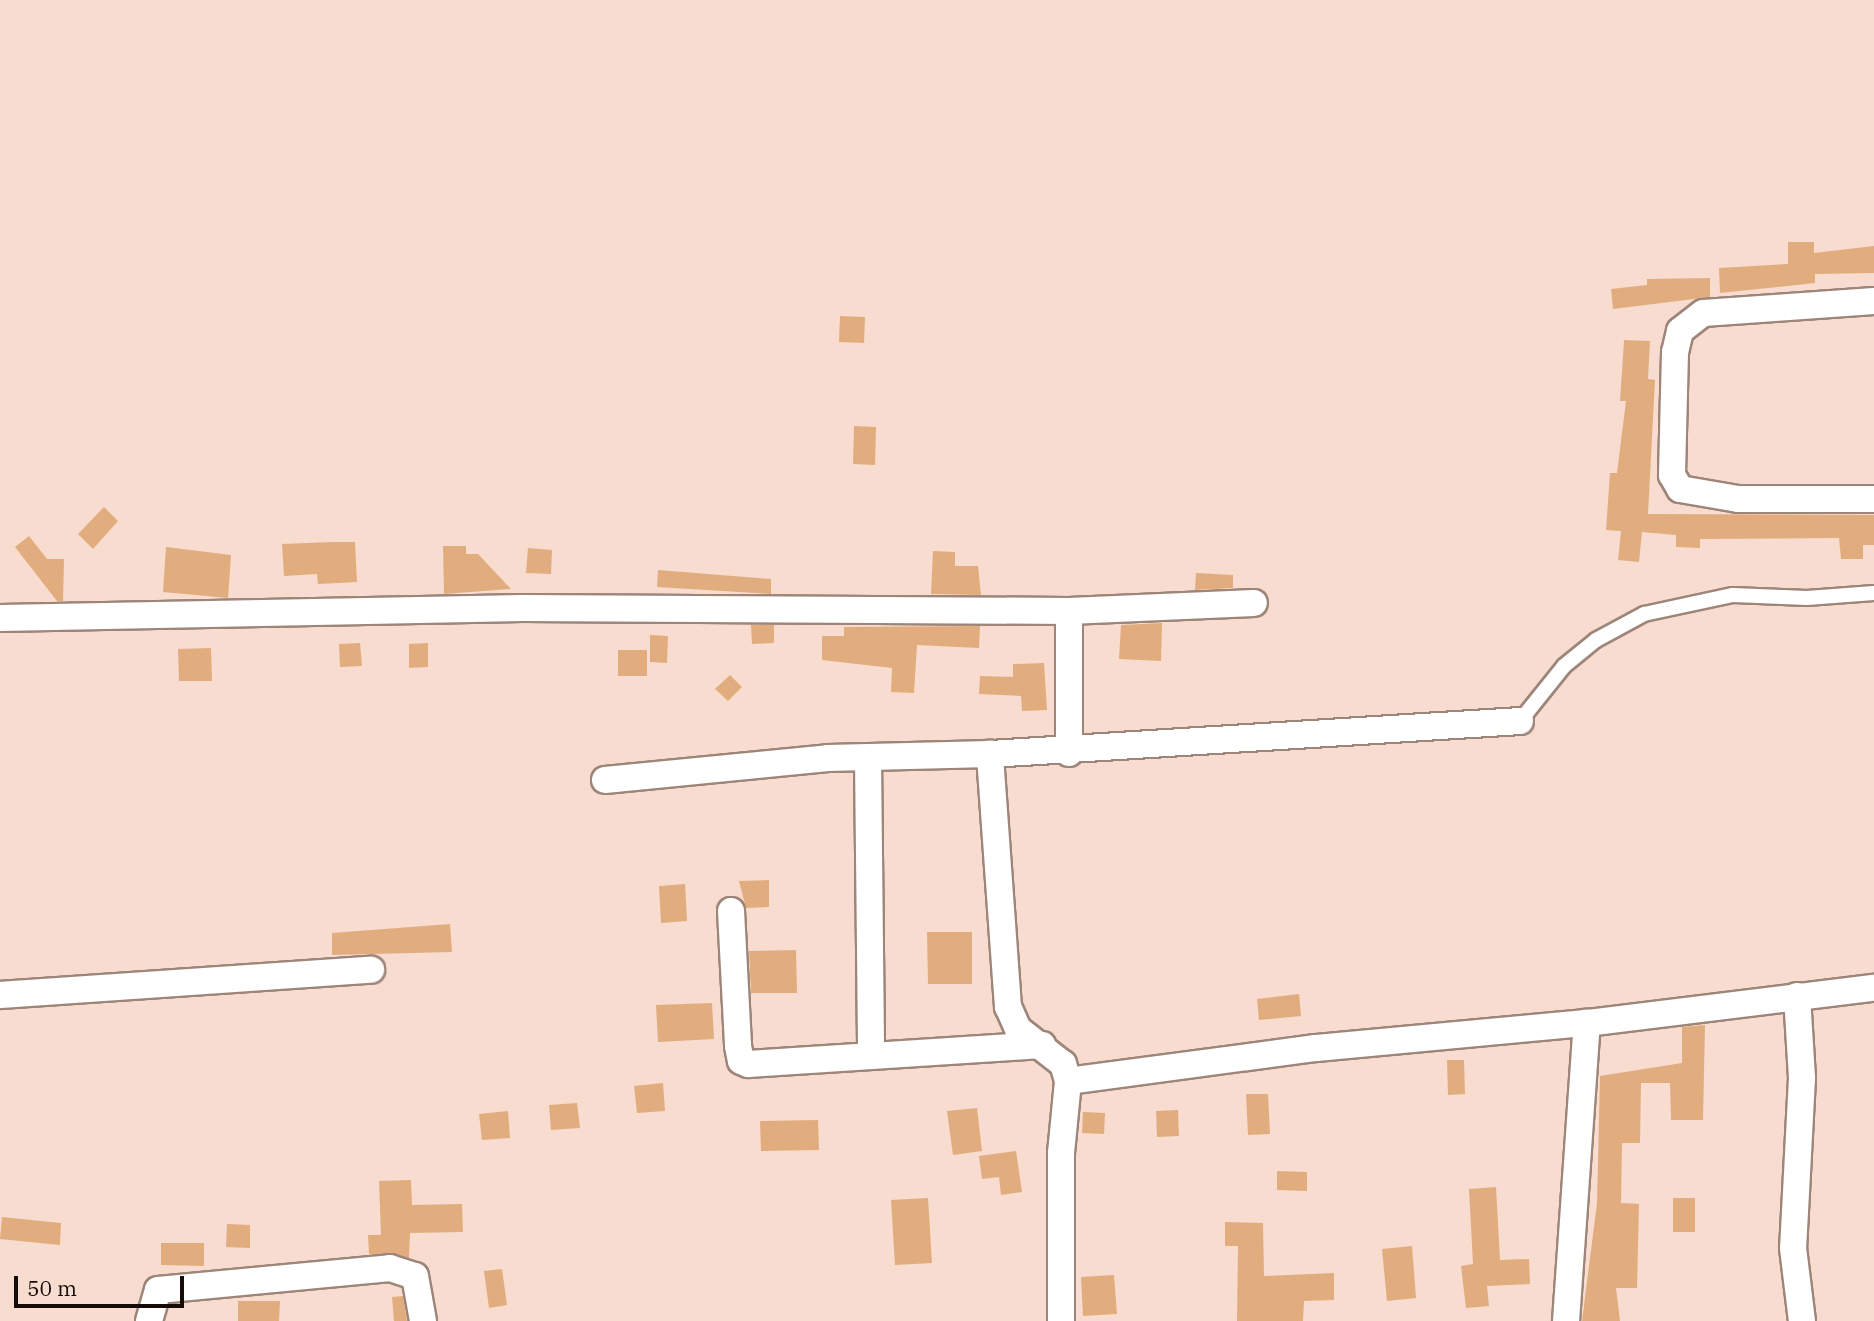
<!DOCTYPE html>
<style>
body{margin:0}
#map{position:relative;width:1874px;height:1321px;overflow:hidden;background:#f7dccf;font-family:"IBM Plex Serif",serif}
div>[style]{position:absolute}
[style*='--x']{left:calc(var(--x)*1px);top:calc(var(--y)*1px);width:calc(var(--w)*1px);rotate:calc(var(--a)*1deg)}
.building>*{inset:0;background:#e2ad7e}
.roads{filter:drop-shadow(2px 0 #9d8579) drop-shadow(-2px 0 #9d8579) drop-shadow(0 2px #9d8579) drop-shadow(0 -2px #9d8579)}
.lane>*{height:14px;margin:-7px;padding:0 7px;transform-origin:7px;border-radius:7px;background:#fff}
.street>*{height:26px;margin:-13px;padding:0 13px;transform-origin:13px;border-radius:13px;background:#fff}
span{translate:-50% -50%;white-space:nowrap;text-align:center;line-height:1.15;-webkit-text-stroke:5px #f7dccf;paint-order:stroke}
.scale{position:absolute;left:14px;top:1276px;width:170px;height:32px;box-sizing:border-box;border:4px solid #150c08;border-top:0;padding-left:9px;font-size:21px;line-height:24px;white-space:nowrap;color:#150c08;-webkit-text-stroke:5px #f7dccf;paint-order:stroke}
</style>
<div id="map">
<div class="building">
<div style="clip-path:polygon(1788px 242px,1814px 242px,1814px 253px,1874px 246px,1874px 273px,1815px 274px,1815px 283px,1720px 293px,1719px 268px,1788px 264px)"></div>
<div style="clip-path:polygon(1710px 278px,1710px 297px,1613px 309px,1611px 289px,1647px 285px,1647px 279px)"></div>
<div style="clip-path:polygon(840px 316px,865px 317px,864px 343px,839px 342px)"></div>
<div style="clip-path:polygon(1624px 340px,1650px 341px,1648px 379px,1655px 380px,1648px 514px,1874px 515px,1874px 545px,1863px 545px,1863px 559px,1841px 559px,1839px 538px,1700px 539px,1700px 548px,1676px 547px,1676px 535px,1642px 532px,1639px 562px,1618px 560px,1621px 531px,1606px 530px,1610px 473px,1617px 473px,1626px 401px,1620px 401px)"></div>
<div style="clip-path:polygon(854px 426px,876px 427px,875px 465px,853px 464px)"></div>
<div style="clip-path:polygon(104px 507px,118px 521px,93px 549px,78px 534px)"></div>
<div style="clip-path:polygon(29px 536px,47px 559px,64px 559px,63px 601px,57px 601px,15px 547px)"></div>
<div style="clip-path:polygon(332px 542px,355px 542px,357px 582px,318px 584px,317px 574px,284px 576px,282px 544px)"></div>
<div style="clip-path:polygon(443px 546px,466px 546px,466px 554px,478px 554px,511px 589px,444px 594px)"></div>
<div style="clip-path:polygon(166px 547px,231px 555px,228px 598px,163px 592px)"></div>
<div style="clip-path:polygon(528px 548px,552px 550px,551px 574px,526px 573px)"></div>
<div style="clip-path:polygon(933px 551px,955px 552px,955px 566px,978px 566px,981px 595px,931px 594px)"></div>
<div style="clip-path:polygon(658px 570px,771px 579px,771px 594px,657px 587px)"></div>
<div style="clip-path:polygon(1196px 573px,1233px 575px,1233px 588px,1195px 590px)"></div>
<div style="clip-path:polygon(1162px 623px,1161px 661px,1119px 659px,1121px 625px)"></div>
<div style="clip-path:polygon(751px 625px,774px 625px,774px 643px,752px 644px)"></div>
<div style="clip-path:polygon(980px 626px,979px 648px,917px 645px,914px 693px,891px 692px,892px 668px,822px 660px,822px 636px,844px 636px,844px 627px)"></div>
<div style="clip-path:polygon(650px 635px,668px 636px,667px 663px,650px 662px)"></div>
<div style="clip-path:polygon(360px 643px,362px 666px,340px 667px,339px 644px)"></div>
<div style="clip-path:polygon(428px 643px,428px 667px,409px 668px,409px 644px)"></div>
<div style="clip-path:polygon(211px 648px,212px 681px,179px 681px,178px 649px)"></div>
<div style="clip-path:polygon(618px 650px,647px 650px,647px 676px,618px 676px)"></div>
<div style="clip-path:polygon(1044px 663px,1047px 710px,1022px 711px,1021px 696px,979px 694px,980px 676px,1013px 677px,1013px 664px)"></div>
<div style="clip-path:polygon(730px 675px,742px 687px,728px 701px,715px 689px)"></div>
<div style="clip-path:polygon(769px 880px,769px 907px,746px 908px,739px 881px)"></div>
<div style="clip-path:polygon(685px 884px,687px 921px,661px 923px,659px 886px)"></div>
<div style="clip-path:polygon(450px 924px,452px 952px,332px 955px,332px 933px)"></div>
<div style="clip-path:polygon(927px 932px,972px 932px,972px 984px,928px 984px)"></div>
<div style="clip-path:polygon(796px 950px,797px 993px,751px 993px,749px 951px)"></div>
<div style="clip-path:polygon(1299px 994px,1301px 1016px,1259px 1020px,1257px 999px)"></div>
<div style="clip-path:polygon(712px 1003px,714px 1039px,658px 1042px,656px 1005px)"></div>
<div style="clip-path:polygon(1705px 1025px,1703px 1120px,1671px 1120px,1670px 1083px,1641px 1083px,1640px 1143px,1622px 1143px,1621px 1203px,1639px 1204px,1637px 1288px,1616px 1288px,1620px 1321px,1582px 1321px,1597px 1203px,1600px 1076px,1682px 1063px,1682px 1027px)"></div>
<div style="clip-path:polygon(1447px 1060px,1464px 1060px,1465px 1094px,1448px 1095px)"></div>
<div style="clip-path:polygon(663px 1083px,665px 1111px,637px 1113px,634px 1086px)"></div>
<div style="clip-path:polygon(1246px 1094px,1268px 1094px,1270px 1134px,1248px 1135px)"></div>
<div style="clip-path:polygon(577px 1103px,580px 1128px,551px 1130px,549px 1105px)"></div>
<div style="clip-path:polygon(977px 1108px,982px 1151px,953px 1155px,947px 1111px)"></div>
<div style="clip-path:polygon(1178px 1110px,1179px 1136px,1157px 1137px,1156px 1111px)"></div>
<div style="clip-path:polygon(508px 1111px,510px 1138px,482px 1140px,479px 1114px)"></div>
<div style="clip-path:polygon(1083px 1112px,1105px 1113px,1104px 1134px,1082px 1133px)"></div>
<div style="clip-path:polygon(818px 1120px,819px 1150px,761px 1151px,760px 1121px)"></div>
<div style="clip-path:polygon(1016px 1151px,1022px 1192px,1001px 1195px,999px 1177px,982px 1179px,979px 1156px)"></div>
<div style="clip-path:polygon(1277px 1171px,1307px 1172px,1307px 1191px,1277px 1190px)"></div>
<div style="clip-path:polygon(411px 1180px,412px 1205px,462px 1204px,463px 1232px,410px 1233px,409px 1258px,369px 1254px,368px 1235px,381px 1235px,379px 1181px)"></div>
<div style="clip-path:polygon(1496px 1187px,1500px 1260px,1529px 1259px,1530px 1284px,1487px 1286px,1489px 1306px,1466px 1308px,1461px 1266px,1473px 1264px,1469px 1189px)"></div>
<div style="clip-path:polygon(928px 1198px,932px 1263px,895px 1265px,891px 1200px)"></div>
<div style="clip-path:polygon(1673px 1198px,1695px 1198px,1695px 1232px,1673px 1232px)"></div>
<div style="clip-path:polygon(2px 1217px,61px 1223px,60px 1245px,0 1239px)"></div>
<div style="clip-path:polygon(1225px 1222px,1263px 1223px,1264px 1276px,1334px 1273px,1334px 1300px,1304px 1301px,1303px 1321px,1237px 1321px,1238px 1246px,1225px 1246px)"></div>
<div style="clip-path:polygon(227px 1224px,250px 1225px,250px 1248px,226px 1247px)"></div>
<div style="clip-path:polygon(161px 1243px,204px 1243px,204px 1266px,161px 1265px)"></div>
<div style="clip-path:polygon(1412px 1246px,1416px 1298px,1387px 1301px,1382px 1249px)"></div>
<div style="clip-path:polygon(502px 1269px,507px 1305px,489px 1308px,484px 1271px)"></div>
<div style="clip-path:polygon(1114px 1275px,1117px 1314px,1083px 1316px,1081px 1277px)"></div>
<div style="clip-path:polygon(403px 1296px,407px 1321px,394px 1321px,392px 1297px)"></div>
<div style="clip-path:polygon(238px 1301px,280px 1301px,279px 1321px,238px 1321px)"></div>
</div>
<div class="roads">
<div class="lane">
<div style="--x:1520;--y:721;--w:70;--a:-51.3"></div>
<div style="--x:1564;--y:666;--w:41;--a:-39.1"></div>
<div style="--x:1596;--y:640;--w:55;--a:-28.4"></div>
<div style="--x:1644;--y:614;--w:91;--a:-12.1"></div>
<div style="--x:1733;--y:595;--w:74;--a:2.3"></div>
<div style="--x:1807;--y:598;--w:67;--a:-4.3"></div>
</div>
<div class="street">
<div style="--x:1874;--y:301;--w:171;--a:176"></div>
<div style="--x:1703;--y:313;--w:29;--a:142"></div>
<div style="--x:1680;--y:331;--w:22;--a:103"></div>
<div style="--x:1675;--y:352;--w:123;--a:91.4"></div>
<div style="--x:1672;--y:475;--w:16;--a:60"></div>
<div style="--x:1680;--y:489;--w:59;--a:9.8"></div>
<div style="--x:1738;--y:499;--w:136;--a:0"></div>
<div style="--x:0;--y:618;--w:522;--a:-1.1"></div>
<div style="--x:522;--y:608;--w:547;--a:0.31"></div>
<div style="--x:1069;--y:611;--w:185;--a:-2.5"></div>
<div style="--x:1069;--y:753;--w:142;--a:-90"></div>
<div style="--x:868;--y:758;--w:298;--a:89.4"></div>
<div style="--x:605;--y:780;--w:224;--a:-5.6"></div>
<div style="--x:828;--y:758;--w:162;--a:-1.4"></div>
<div style="--x:731;--y:911;--w:135;--a:87"></div>
<div style="--x:738;--y:1046;--w:15;--a:79"></div>
<div style="--x:741;--y:1061;--w:8;--a:23"></div>
<div style="--x:748;--y:1064;--w:295;--a:-3.7"></div>
<div style="--x:0;--y:995;--w:372;--a:-3.9"></div>
<div style="--x:1797;--y:996;--w:82;--a:86.5"></div>
<div style="--x:1802;--y:1078;--w:170;--a:93"></div>
<div style="--x:1793;--y:1248;--w:74;--a:83"></div>
<div style="--x:1068;--y:1081;--w:250;--a:-7.6"></div>
<div style="--x:1316;--y:1048;--w:272;--a:-5.3"></div>
<div style="--x:149;--y:1321;--w:32;--a:-74"></div>
<div style="--x:158;--y:1290;--w:233;--a:-5.4"></div>
<div style="--x:390;--y:1268;--w:26;--a:18"></div>
<div style="--x:415;--y:1276;--w:46;--a:79.9"></div>
<div style="--x:1061;--y:1321;--w:168;--a:-90"></div>
<div style="--x:1061;--y:1153;--w:72;--a:-84.4"></div>
<div style="--x:1068;--y:1081;--w:18;--a:-106"></div>
<div style="--x:1063;--y:1064;--w:57;--a:-142.1"></div>
<div style="--x:1018;--y:1029;--w:24;--a:-114"></div>
<div style="--x:1008;--y:1007;--w:254;--a:-94.1"></div>
<div style="--x:990;--y:754;--w:531;--a:-3.56"></div>
<div style="--x:1566;--y:1321;--w:299;--a:-86"></div>
<div style="--x:1587;--y:1023;--w:289;--a:-7"></div>
</div>
</div>
<div class="scale">50 m</div>
</div>
